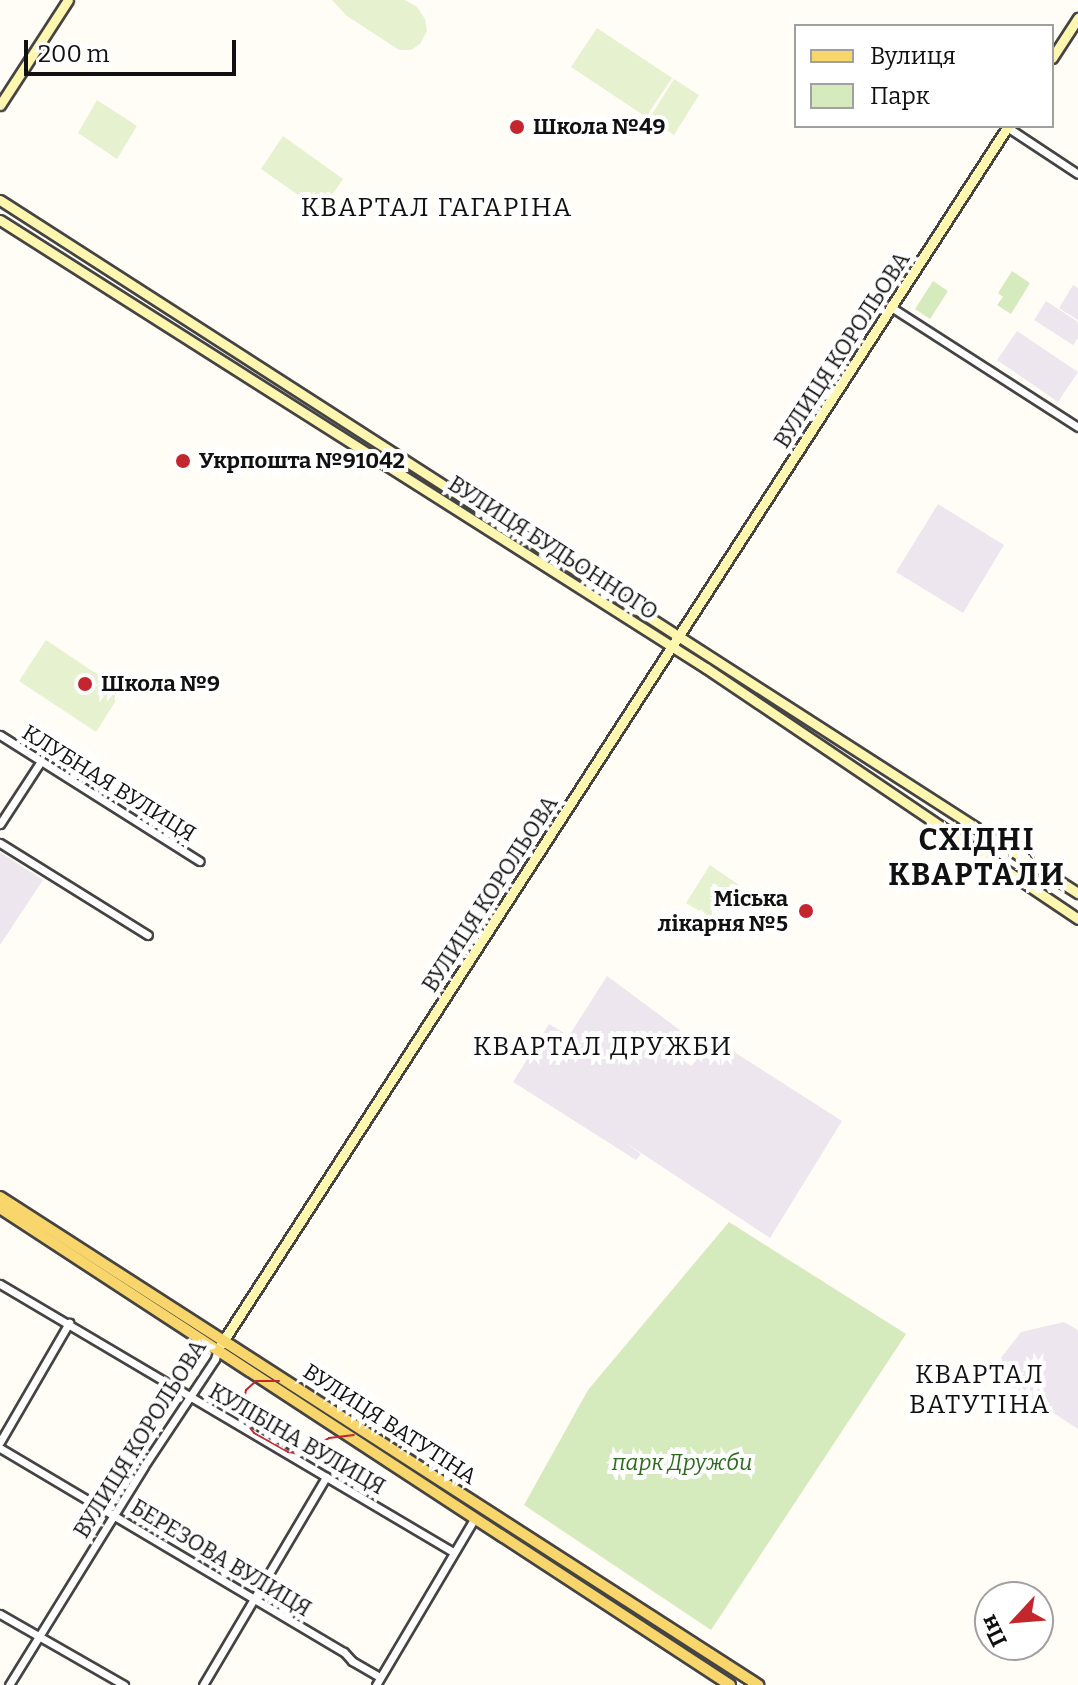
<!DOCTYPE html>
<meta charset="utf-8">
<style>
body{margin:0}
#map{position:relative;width:1078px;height:1685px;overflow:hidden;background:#fffdf5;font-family:Bitter,serif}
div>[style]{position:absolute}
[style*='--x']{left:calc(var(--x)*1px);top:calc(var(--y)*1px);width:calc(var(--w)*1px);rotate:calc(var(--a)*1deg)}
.industrial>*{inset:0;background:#eee6ef}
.green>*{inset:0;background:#d5ebbd}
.pitch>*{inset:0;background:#e6f2cf}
.roads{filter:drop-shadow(2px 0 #444) drop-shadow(-2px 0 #444) drop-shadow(0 2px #444) drop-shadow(0 -2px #444)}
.street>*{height:7px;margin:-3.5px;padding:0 3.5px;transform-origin:3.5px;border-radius:3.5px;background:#fff}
.secondary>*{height:9px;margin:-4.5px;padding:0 4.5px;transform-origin:4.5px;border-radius:4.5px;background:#fff6b0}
.primary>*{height:10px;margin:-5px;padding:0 5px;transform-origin:5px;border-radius:5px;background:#f9d66b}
.tram>*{height:2px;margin:-1px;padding:0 1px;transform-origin:1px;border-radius:1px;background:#c4262e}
.dots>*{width:22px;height:22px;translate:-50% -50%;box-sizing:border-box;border:4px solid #fff;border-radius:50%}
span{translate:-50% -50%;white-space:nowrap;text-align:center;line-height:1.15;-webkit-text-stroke:8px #fff;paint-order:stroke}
.poi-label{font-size:22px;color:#111;font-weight:700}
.left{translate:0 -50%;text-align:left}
.right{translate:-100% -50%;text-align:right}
.street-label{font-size:22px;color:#111}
.park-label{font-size:22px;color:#2f6b1f;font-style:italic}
.quarter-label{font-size:26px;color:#111;letter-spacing:2px}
.district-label{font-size:30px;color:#111;font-weight:700;letter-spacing:2px}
.legend{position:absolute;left:794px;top:24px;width:260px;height:104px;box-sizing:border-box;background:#fff;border:2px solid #a0a0a0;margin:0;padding:10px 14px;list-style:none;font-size:24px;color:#111}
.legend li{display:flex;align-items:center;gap:16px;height:40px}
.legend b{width:40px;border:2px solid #a0a0a0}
.north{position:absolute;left:974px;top:1581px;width:80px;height:80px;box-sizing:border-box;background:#fff;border:2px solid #a0a0a0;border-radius:50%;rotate:244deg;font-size:22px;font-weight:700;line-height:32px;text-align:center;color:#111}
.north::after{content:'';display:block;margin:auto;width:28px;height:36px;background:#c4262e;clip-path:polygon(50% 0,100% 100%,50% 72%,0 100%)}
.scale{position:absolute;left:24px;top:40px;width:212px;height:36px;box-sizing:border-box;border:4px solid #111;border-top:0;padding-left:10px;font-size:24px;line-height:28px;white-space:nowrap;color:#111;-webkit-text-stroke:6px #fff;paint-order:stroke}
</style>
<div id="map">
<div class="industrial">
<div style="clip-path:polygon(1073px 285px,1078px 288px,1078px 320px,1059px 308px)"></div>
<div style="clip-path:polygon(1046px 301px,1078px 322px,1078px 338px,1073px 345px,1034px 320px)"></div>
<div style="clip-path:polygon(1017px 331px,1078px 372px,1058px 402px,997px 360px)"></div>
<div style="clip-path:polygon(938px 504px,1004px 545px,963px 613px,896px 572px)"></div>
<div style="clip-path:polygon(0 852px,43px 880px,0 945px)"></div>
<div style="clip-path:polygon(607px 976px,688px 1036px,676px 1053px,664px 1045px,653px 1062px,664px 1047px,691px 1066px,714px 1039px,842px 1121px,770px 1238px,623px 1141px,641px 1154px,636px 1160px,513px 1082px,549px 1024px,569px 1036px)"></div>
<div style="clip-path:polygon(1064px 1322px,1078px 1330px,1078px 1429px,990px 1372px,1021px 1332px)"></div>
</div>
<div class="green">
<div style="clip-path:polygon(1012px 271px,1030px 283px,1011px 314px,997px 305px,1003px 297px,998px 293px)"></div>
<div style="clip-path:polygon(933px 281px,948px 291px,930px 319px,915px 309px)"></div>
<div style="clip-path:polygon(729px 1222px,906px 1334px,711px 1630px,524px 1505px,588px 1390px)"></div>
</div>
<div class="pitch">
<div style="clip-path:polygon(332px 0,405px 0,417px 7px,425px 19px,427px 31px,420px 44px,411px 50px,399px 50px,347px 16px)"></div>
<div style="clip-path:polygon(597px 28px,672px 78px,646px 117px,571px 67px)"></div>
<div style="clip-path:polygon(674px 79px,699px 95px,674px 135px,649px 119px)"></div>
<div style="clip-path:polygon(97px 100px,137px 126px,117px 159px,78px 133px)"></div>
<div style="clip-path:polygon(283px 136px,343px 179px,321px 211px,261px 169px)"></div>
<div style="clip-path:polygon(46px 640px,122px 691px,96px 732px,19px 681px)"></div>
<div style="clip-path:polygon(710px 865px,739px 885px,716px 921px,686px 903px)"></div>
</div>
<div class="roads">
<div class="street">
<div style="--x:1007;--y:127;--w:85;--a:33.5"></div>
<div style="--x:891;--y:307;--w:222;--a:32.7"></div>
<div style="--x:0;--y:735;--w:236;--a:32.3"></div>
<div style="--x:0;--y:824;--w:75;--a:-56.9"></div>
<div style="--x:0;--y:843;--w:174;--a:31.9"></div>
<div style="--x:0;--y:1284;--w:526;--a:30.61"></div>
<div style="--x:0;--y:1442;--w:138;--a:-59.9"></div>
<div style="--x:0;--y:1448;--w:400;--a:30.7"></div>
<div style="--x:344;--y:1652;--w:12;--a:48"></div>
<div style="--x:352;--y:1661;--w:32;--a:30"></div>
<div style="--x:0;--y:1614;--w:143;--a:29.8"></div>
<div style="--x:9;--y:1685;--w:257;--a:-58.3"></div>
<div style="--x:144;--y:1466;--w:128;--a:-56.4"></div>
<div style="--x:215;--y:1359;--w:10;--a:-73"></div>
<div style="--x:203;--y:1685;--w:242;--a:-59.4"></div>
<div style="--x:376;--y:1685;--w:193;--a:-59.4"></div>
</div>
<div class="secondary">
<div style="--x:1052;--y:58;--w:48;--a:-57"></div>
<div style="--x:0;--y:105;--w:125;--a:-57.1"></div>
<div style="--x:0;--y:200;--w:1282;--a:32.74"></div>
<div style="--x:0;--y:220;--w:836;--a:32.4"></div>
<div style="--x:706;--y:668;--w:449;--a:34"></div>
<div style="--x:218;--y:1349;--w:1456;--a:-57.14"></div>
</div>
<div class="primary">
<div style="--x:0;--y:1197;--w:902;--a:32.77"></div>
<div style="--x:0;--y:1208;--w:872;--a:33.16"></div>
</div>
</div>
<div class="tram">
<div style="--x:279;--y:1381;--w:23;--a:180"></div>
<div style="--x:256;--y:1381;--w:13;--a:138"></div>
<div style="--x:246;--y:1390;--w:20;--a:101"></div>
<div style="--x:242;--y:1410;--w:10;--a:79"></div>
<div style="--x:244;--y:1420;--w:16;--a:52"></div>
<div style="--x:254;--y:1433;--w:39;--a:29"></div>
<div style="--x:288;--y:1452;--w:8;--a:7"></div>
<div style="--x:296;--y:1453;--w:36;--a:-24"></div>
<div style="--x:329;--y:1438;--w:25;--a:-7"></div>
</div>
<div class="dots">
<div style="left:517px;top:127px;background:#c4262e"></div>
<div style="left:183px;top:461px;background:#c4262e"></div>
<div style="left:85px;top:684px;background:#c4262e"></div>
<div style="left:806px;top:911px;background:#c4262e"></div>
</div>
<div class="poi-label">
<span class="left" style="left:533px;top:127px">Школа №49</span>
<span class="left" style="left:199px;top:461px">Укрпошта №91042</span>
<span class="left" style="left:101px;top:684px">Школа №9</span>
<span class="right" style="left:788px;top:911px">Міська<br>лікарня №5</span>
</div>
<div class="street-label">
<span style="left:842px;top:350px;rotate:-57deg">ВУЛИЦЯ КОРОЛЬОВА</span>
<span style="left:553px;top:548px;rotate:33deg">ВУЛИЦЯ БУДЬОННОГО</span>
<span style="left:109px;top:783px;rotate:32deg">КЛУБНАЯ ВУЛИЦЯ</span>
<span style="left:490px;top:894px;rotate:-57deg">ВУЛИЦЯ КОРОЛЬОВА</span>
<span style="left:390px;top:1424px;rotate:33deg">ВУЛИЦЯ ВАТУТІНА</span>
<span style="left:140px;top:1439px;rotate:-58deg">ВУЛИЦЯ КОРОЛЬОВА</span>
<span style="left:297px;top:1439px;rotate:30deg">КУЛІБІНА ВУЛИЦЯ</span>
<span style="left:221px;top:1558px;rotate:31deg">БЕРЕЗОВА ВУЛИЦЯ</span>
</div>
<div class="park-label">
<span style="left:682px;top:1463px">парк Дружби</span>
</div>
<div class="quarter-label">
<span style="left:437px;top:208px">КВАРТАЛ ГАГАРІНА</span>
<span style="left:603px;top:1047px">КВАРТАЛ ДРУЖБИ</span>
<span style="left:980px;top:1390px">КВАРТАЛ<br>ВАТУТІНА</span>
</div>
<div class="district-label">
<span style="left:977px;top:857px">СХІДНІ<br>КВАРТАЛИ</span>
</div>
<ul class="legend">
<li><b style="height:10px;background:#f9d66b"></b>Вулиця</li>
<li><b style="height:22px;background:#d5ebbd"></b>Парк</li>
</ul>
<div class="north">Пн</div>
<div class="scale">200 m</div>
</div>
